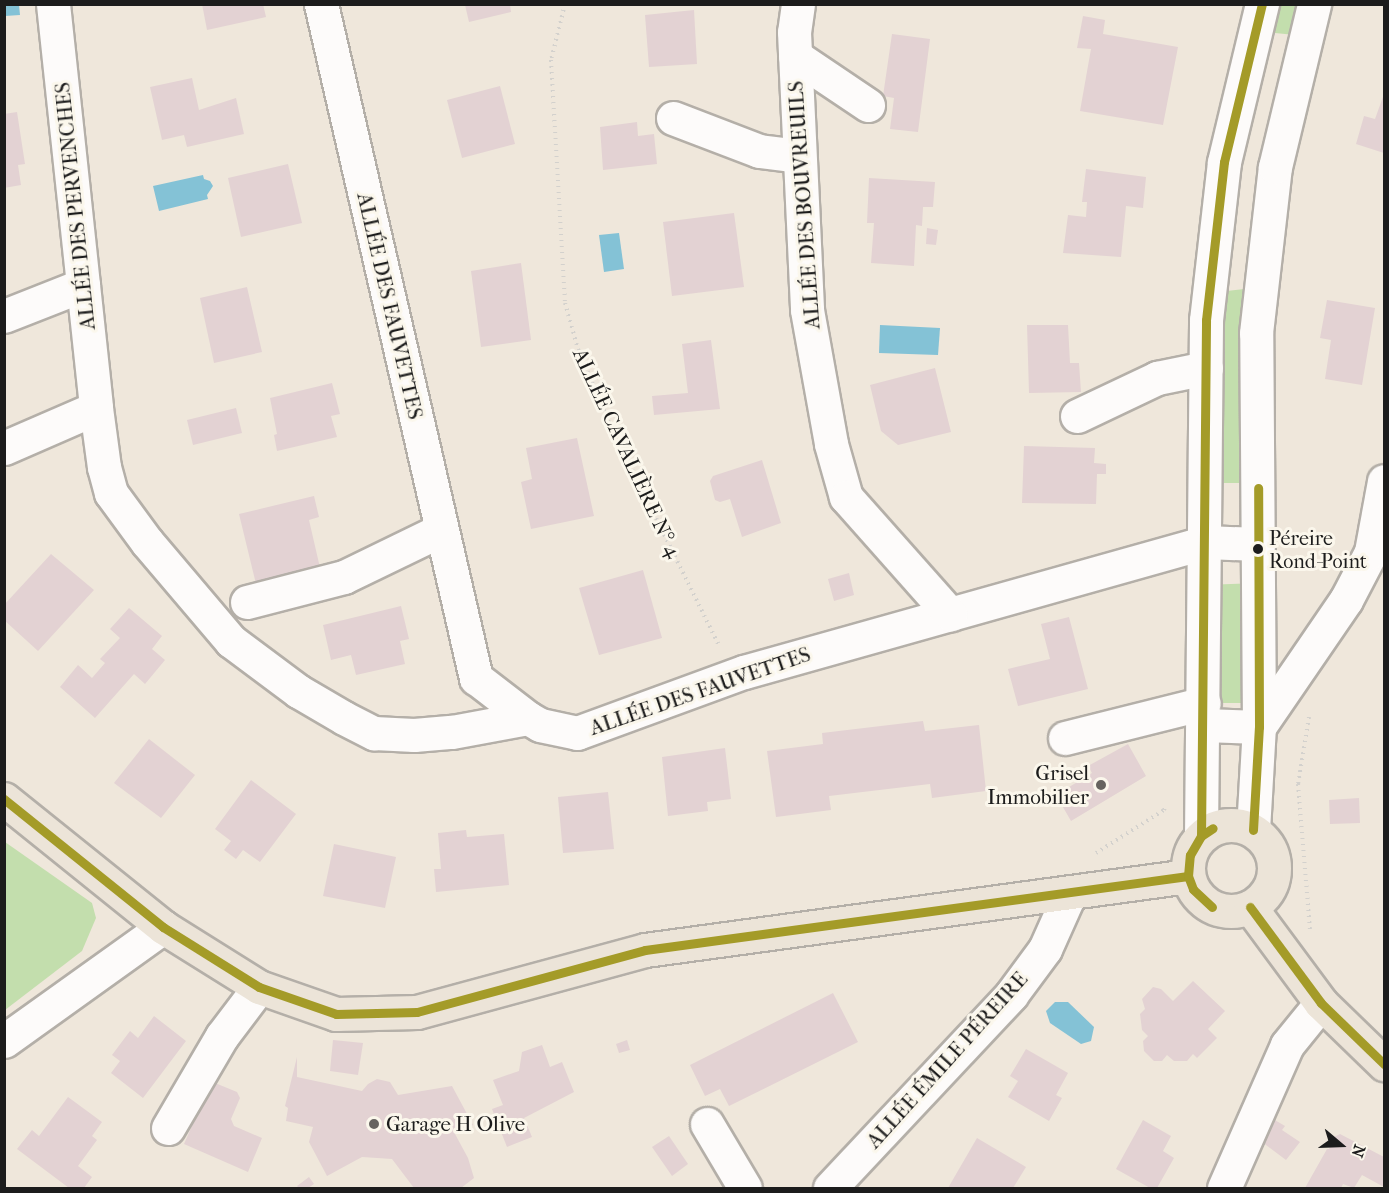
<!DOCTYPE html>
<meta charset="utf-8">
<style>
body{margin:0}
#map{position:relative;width:1389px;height:1193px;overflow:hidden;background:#efe7db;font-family:"IM FELL French Canon",serif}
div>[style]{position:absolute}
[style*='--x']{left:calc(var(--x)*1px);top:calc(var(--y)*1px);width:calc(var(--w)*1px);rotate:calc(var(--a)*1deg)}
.green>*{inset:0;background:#c3dead}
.water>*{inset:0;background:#84c2d6}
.building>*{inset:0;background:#e3d2d3}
.path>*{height:4px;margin-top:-2px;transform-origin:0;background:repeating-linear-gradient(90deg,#d3d1cd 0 1.5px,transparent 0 6px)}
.roads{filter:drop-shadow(2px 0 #b4afa8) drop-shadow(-2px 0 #b4afa8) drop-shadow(0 2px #b4afa8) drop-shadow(0 -2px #b4afa8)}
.minor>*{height:33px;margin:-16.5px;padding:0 16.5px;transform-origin:16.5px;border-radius:16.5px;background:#fdfbfa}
.major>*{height:33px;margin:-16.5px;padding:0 16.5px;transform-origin:16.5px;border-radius:16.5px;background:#ece4d8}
.major>.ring{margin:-16.5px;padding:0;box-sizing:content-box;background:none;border:33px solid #ece4d8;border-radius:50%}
.bus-1>*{height:9px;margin:-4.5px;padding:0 4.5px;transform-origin:4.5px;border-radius:4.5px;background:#a49b28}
.dots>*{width:16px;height:16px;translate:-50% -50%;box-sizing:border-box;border:3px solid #fbf7ec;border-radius:50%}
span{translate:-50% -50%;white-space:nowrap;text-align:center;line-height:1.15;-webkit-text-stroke:6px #fbf7ec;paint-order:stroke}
.bus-label{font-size:20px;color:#1c1c1c}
.left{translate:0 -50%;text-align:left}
.street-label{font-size:21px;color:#1c1c1c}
.poi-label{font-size:21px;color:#1c1c1c}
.right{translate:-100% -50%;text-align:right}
.frame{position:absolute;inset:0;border:6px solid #1c1c1c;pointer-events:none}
.north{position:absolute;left:1311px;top:1115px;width:60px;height:60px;-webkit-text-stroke:4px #fbf7ec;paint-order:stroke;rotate:109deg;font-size:16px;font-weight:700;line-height:24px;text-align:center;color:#1c1c1c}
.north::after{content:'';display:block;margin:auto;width:21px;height:27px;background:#1c1c1c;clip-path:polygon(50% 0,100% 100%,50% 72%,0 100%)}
</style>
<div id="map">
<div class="green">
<div style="clip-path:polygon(1262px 5px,1314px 5px,1305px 36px,1256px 31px)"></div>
<div style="clip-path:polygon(1262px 287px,1258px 483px,1205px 483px,1209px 293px)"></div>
<div style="clip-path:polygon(1258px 583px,1259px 703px,1204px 703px,1204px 585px)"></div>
<div style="clip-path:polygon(5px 842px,92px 903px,96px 918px,82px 951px,5px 1010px)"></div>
</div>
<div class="water">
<div style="clip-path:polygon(5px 4px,19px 5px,20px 15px,5px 16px)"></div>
<div style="clip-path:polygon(203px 175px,204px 179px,210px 181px,213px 186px,207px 195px,208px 199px,159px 211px,153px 186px)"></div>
<div style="clip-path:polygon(619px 233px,624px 269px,604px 272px,599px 235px)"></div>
<div style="clip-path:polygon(880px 325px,940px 328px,938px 355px,879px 353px)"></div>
<div style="clip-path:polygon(1055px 1002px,1068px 1002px,1094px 1027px,1091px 1041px,1081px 1044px,1050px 1023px,1046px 1011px)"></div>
</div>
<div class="building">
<div style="clip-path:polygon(202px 4px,263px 4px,266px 17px,207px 30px)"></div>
<div style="clip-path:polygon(465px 5px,510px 5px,511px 12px,469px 22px)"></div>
<div style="clip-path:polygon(694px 10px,697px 64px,649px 67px,645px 15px)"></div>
<div style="clip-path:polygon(1083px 16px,1105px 20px,1103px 34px,1178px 47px,1163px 125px,1080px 111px,1091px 49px,1077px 48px)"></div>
<div style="clip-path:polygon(892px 34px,930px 39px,918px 132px,890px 129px,894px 98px,883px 96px)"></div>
<div style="clip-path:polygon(192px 78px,199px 110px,236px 98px,244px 134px,187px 147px,184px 135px,162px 140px,150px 87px)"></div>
<div style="clip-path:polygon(500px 86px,515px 144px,462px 158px,447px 100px)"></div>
<div style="clip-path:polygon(1384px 94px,1384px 153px,1356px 144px,1364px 116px,1375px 119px)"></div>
<div style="clip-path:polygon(17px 112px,25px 164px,18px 165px,21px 185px,4px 188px,4px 114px)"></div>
<div style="clip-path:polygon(637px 122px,638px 136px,654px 134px,657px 164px,603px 170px,600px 127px)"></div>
<div style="clip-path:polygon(288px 164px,302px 223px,241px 237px,228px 178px)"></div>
<div style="clip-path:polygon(1086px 169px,1146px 177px,1143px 208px,1126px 206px,1121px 257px,1063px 253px,1068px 215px,1086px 217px,1087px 202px,1082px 202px)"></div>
<div style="clip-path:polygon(869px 178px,935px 182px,933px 207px,923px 207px,922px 226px,916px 225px,914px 266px,871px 263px,874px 223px,867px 223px)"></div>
<div style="clip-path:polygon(734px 213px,744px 287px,672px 296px,663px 222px)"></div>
<div style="clip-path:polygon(927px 228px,938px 230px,936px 245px,926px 244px)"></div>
<div style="clip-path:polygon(521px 263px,531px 340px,481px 347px,471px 271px)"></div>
<div style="clip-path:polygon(247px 287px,262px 352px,214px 363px,200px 298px)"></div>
<div style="clip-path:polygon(1327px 300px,1375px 308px,1362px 385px,1325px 379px,1331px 340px,1320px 338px)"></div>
<div style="clip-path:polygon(1027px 325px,1068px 325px,1070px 363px,1079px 363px,1081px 392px,1029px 393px)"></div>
<div style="clip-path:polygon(711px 340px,720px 409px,654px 415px,652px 396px,688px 393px,682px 344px)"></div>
<div style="clip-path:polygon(935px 368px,951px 432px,898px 445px,881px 431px,870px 385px)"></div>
<div style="clip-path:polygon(332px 383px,340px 414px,331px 416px,337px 437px,277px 451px,274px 435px,277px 434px,270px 398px)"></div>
<div style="clip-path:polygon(236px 408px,242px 433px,193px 445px,187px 420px)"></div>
<div style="clip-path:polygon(577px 438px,594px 516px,531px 529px,521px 482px,532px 479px,526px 448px)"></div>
<div style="clip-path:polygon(1024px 446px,1095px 448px,1094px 463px,1106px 464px,1106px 474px,1097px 474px,1096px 504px,1022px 503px)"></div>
<div style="clip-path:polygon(762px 460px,781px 523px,742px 537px,730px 499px,720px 502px,715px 500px,710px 481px,713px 476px)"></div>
<div style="clip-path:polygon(314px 496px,319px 517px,309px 520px,321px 572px,257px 588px,239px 514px)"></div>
<div style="clip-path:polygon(51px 554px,94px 590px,38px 651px,4px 620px,4px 605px)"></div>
<div style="clip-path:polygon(643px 570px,662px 638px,599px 655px,579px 588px)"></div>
<div style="clip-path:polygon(849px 573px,854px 595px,834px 601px,828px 579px)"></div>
<div style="clip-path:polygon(401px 606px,409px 639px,400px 641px,405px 664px,356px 675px,351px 655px,331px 660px,323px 625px)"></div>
<div style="clip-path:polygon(129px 608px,162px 636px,152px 649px,165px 660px,145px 684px,134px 674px,95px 718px,60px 687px,78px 665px,92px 678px,105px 663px,100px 659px,120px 638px,110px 629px)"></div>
<div style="clip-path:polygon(1069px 617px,1088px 689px,1018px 706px,1008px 669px,1050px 659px,1041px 624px)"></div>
<div style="clip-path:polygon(923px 721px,925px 731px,979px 725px,986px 791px,932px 798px,930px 784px,829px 796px,831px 810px,776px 817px,767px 751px,823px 744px,822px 733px)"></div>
<div style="clip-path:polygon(149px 739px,195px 775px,161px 818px,114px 783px)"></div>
<div style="clip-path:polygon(1128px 744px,1146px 776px,1071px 821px,1056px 795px,1092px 773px,1088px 766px)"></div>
<div style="clip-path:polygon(725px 748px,731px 799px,707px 802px,708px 811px,668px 816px,662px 757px)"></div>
<div style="clip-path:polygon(251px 780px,296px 814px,260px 862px,243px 850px,236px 859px,224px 850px,231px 841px,215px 829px)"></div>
<div style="clip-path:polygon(608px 792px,614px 849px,563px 853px,558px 797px)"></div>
<div style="clip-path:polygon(1359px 798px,1360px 823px,1330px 824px,1329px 800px)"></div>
<div style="clip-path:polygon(466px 830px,467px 837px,504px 834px,509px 885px,436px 892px,434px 869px,441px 869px,438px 833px)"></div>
<div style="clip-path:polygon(334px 844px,396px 857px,385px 908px,323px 896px)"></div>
<div style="clip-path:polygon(1193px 981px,1225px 1011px,1208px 1029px,1217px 1038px,1197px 1058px,1193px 1054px,1187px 1061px,1174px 1061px,1167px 1055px,1162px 1061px,1154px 1061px,1144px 1051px,1143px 1041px,1148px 1036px,1142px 1030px,1140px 1014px,1145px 1009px,1142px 999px,1153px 987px,1161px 989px,1173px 1001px)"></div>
<div style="clip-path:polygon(833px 993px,858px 1042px,729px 1106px,720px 1089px,705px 1096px,690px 1065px)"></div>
<div style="clip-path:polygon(154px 1016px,186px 1041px,143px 1098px,111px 1073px,120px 1061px,112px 1055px,130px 1031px,138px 1038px)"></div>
<div style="clip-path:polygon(333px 1040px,363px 1043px,358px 1075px,330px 1071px)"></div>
<div style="clip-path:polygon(627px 1040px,630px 1050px,619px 1053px,616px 1044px)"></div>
<div style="clip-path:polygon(542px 1045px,550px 1067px,562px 1062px,574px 1092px,524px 1118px,532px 1137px,507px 1147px,492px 1109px,503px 1105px,493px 1080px,519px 1071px,522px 1052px)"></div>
<div style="clip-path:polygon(1026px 1049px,1068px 1073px,1056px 1095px,1062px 1098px,1049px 1121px,1008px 1097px,1018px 1081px,1010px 1076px)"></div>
<div style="clip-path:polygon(297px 1057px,297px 1077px,362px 1091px,368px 1084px,377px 1079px,390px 1082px,398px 1095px,452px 1086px,473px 1125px,455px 1134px,468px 1158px,474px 1178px,461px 1188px,414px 1188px,392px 1159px,362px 1157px,327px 1176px,309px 1142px,313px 1127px,286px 1121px,288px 1108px,285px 1106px)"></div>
<div style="clip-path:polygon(215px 1083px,237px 1092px,240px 1098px,231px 1119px,234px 1126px,262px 1138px,248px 1172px,184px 1144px,210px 1085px)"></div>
<div style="clip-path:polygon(68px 1097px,102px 1122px,92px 1136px,97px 1140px,78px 1166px,92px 1177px,84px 1188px,69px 1188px,17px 1149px,32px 1130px,39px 1136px)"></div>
<div style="clip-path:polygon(1273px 1119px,1285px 1126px,1282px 1130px,1300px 1142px,1286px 1160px,1262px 1142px)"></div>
<div style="clip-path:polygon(1143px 1120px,1171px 1136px,1163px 1151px,1174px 1158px,1157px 1188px,1150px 1188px,1116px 1169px)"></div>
<div style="clip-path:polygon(1340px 1134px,1384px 1157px,1384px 1187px,1362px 1175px,1354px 1188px,1343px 1184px,1341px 1188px,1305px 1188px,1327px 1149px,1329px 1149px,1332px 1138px)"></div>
<div style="clip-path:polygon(669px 1136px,688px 1164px,672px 1176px,652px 1147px)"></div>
<div style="clip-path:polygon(977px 1138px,1026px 1167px,1013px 1188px,948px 1188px)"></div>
<div style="clip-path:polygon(309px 1177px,314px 1184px,308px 1188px,299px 1188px,297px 1186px)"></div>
</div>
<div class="path">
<div style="--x:565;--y:4;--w:58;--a:104"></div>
<div style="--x:551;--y:60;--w:243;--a:86.7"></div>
<div style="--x:565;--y:303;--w:48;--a:74.2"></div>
<div style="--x:578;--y:349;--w:85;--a:67.1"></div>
<div style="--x:611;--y:427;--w:244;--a:63.7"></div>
<div style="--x:1309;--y:717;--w:68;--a:99.3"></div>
<div style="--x:1298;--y:784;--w:146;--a:85.3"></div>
<div style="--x:1096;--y:853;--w:80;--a:-32.3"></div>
<div style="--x:1164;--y:810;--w:5;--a:-68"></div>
</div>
<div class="roads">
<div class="minor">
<div style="--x:53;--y:4;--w:406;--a:83.9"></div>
<div style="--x:96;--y:408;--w:60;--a:82.3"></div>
<div style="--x:104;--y:467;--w:27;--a:75"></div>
<div style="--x:111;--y:493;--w:61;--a:53.7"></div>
<div style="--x:147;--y:542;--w:130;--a:49.7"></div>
<div style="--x:231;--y:641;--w:84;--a:36.7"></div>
<div style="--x:298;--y:691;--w:53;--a:30.4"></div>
<div style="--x:344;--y:718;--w:34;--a:27"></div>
<div style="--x:374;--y:733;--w:40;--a:2.9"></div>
<div style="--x:414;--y:735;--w:38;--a:-5"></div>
<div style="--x:452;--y:732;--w:77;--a:-10.4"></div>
<div style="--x:321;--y:4;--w:692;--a:77.05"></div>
<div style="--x:476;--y:678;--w:66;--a:37.6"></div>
<div style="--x:528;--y:718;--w:14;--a:30"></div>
<div style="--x:540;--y:725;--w:38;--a:12"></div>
<div style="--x:577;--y:733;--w:178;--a:-20.1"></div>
<div style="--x:744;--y:672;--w:479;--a:-15.7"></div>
<div style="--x:1205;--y:542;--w:53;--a:2.2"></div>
<div style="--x:798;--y:4;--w:28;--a:98"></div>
<div style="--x:794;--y:32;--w:278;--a:87.3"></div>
<div style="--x:807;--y:310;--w:136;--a:79.8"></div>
<div style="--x:831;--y:444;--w:55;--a:74.2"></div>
<div style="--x:846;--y:497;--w:157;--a:48.4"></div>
<div style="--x:795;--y:56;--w:88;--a:33.9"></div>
<div style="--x:673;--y:118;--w:92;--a:21"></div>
<div style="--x:759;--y:151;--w:40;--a:7.1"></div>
<div style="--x:4;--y:316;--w:85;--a:-21.4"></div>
<div style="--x:1077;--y:416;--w:89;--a:-25.4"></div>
<div style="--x:1157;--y:378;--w:50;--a:-11.5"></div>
<div style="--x:4;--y:448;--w:100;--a:-23.5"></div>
<div style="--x:247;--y:602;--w:100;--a:-14.5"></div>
<div style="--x:344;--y:577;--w:108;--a:-25.9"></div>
<div style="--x:1204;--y:725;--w:55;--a:2.1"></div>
<div style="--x:1259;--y:727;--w:154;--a:-55.6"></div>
<div style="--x:1346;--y:600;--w:54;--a:-62.5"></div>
<div style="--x:1371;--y:552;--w:72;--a:-79.6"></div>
<div style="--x:1065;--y:738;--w:143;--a:-14.1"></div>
<div style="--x:1253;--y:830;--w:103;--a:-86.7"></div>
<div style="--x:1259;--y:727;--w:394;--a:-90.4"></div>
<div style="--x:1256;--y:333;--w:167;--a:-83.5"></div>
<div style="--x:1275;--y:167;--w:168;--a:-76.5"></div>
<div style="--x:1201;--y:836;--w:516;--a:-89.44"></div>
<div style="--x:1206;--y:320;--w:159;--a:-83.5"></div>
<div style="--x:1224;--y:162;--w:163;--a:-76.5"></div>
<div style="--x:4;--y:1041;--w:196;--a:-35.6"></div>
<div style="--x:707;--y:1124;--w:74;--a:59.3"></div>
<div style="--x:168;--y:1128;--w:107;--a:-59.6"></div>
<div style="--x:222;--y:1036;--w:61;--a:-52.9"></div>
<div style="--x:830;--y:1188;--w:265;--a:-46.8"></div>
<div style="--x:1011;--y:995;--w:57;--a:-53.5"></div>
<div style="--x:1045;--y:949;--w:61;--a:-65.9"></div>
<div style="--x:1224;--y:1188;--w:156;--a:-66.2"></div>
<div style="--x:1287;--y:1045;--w:54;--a:-51"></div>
</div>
<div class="major">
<div style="--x:4;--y:799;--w:204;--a:38.8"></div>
<div style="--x:163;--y:927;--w:113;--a:32"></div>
<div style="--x:259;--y:987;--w:82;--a:19.3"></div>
<div style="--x:336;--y:1014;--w:81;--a:-1.4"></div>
<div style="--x:417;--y:1012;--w:236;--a:-15.2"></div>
<div style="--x:645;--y:950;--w:548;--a:-7.76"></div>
<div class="ring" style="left:1188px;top:825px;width:53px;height:53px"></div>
<div style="--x:1250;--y:907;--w:119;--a:53.5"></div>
<div style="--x:1321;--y:1003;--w:88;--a:44.1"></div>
</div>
</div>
<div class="bus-1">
<div style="--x:4;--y:799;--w:204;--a:38.8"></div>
<div style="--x:163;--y:927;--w:113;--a:32"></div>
<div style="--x:259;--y:987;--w:82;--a:19.3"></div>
<div style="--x:336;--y:1014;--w:81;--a:-1.4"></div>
<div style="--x:417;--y:1012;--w:236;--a:-15.2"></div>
<div style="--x:645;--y:950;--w:548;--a:-7.76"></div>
<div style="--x:1253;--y:830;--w:103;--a:-86.7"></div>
<div style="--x:1259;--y:727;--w:239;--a:-90.2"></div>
<div style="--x:1201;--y:836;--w:516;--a:-89.44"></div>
<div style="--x:1206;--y:320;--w:159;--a:-83.5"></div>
<div style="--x:1224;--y:162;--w:163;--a:-76.5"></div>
<div style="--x:1212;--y:907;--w:26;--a:-137"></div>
<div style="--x:1193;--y:889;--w:14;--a:-111"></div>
<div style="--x:1188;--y:876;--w:21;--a:-85"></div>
<div style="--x:1190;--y:855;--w:22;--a:-60"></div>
<div style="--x:1201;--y:836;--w:14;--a:-34"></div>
<div style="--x:1250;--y:907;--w:119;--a:53.5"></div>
<div style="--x:1321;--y:1003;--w:88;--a:44.1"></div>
</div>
<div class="dots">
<div style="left:1258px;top:549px;background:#1c1c1c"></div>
<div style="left:1101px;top:785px;background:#66635f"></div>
<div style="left:374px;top:1124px;background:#66635f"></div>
</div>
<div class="bus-label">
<span class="left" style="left:1269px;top:550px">Péreire<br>Rond-Point</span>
</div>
<div class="street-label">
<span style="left:804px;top:205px;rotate:-94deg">ALLÉE DES BOUVREUILS</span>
<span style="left:75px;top:206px;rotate:-96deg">ALLÉE DES PERVENCHES</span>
<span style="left:390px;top:306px;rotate:77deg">ALLÉE DES FAUVETTES</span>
<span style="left:627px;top:453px;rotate:65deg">ALLÉE CAVALIÈRE N° 4</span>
<span style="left:700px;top:691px;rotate:-19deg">ALLÉE DES FAUVETTES</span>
<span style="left:947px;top:1060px;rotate:-48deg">ALLÉE ÉMILE PÉREIRE</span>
</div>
<div class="poi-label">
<span class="right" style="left:1089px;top:785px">Grisel<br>Immobilier</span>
<span class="left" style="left:386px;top:1124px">Garage H Olive</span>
</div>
<div class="frame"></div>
<div class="north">N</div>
</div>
